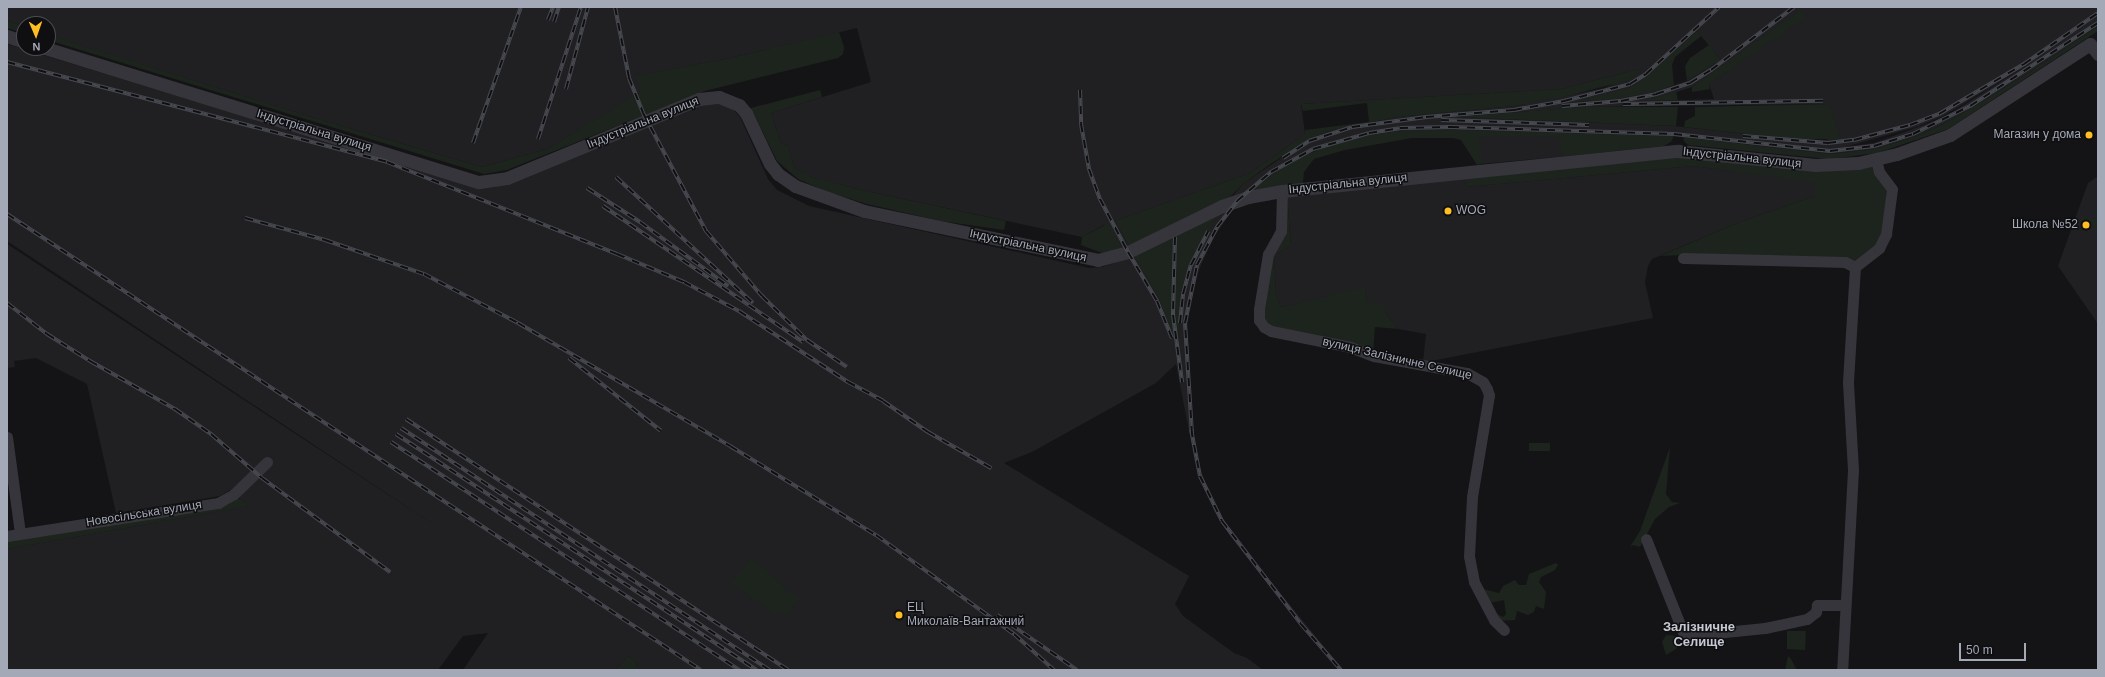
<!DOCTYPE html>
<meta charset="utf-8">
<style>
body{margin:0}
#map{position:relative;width:2105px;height:677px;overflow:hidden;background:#141416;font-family:Arial,sans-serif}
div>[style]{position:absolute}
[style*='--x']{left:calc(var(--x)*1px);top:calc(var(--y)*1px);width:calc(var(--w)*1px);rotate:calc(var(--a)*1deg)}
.built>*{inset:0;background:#202023}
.green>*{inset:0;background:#1c241d}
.minor>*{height:11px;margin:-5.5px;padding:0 5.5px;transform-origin:5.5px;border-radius:5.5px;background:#35353b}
.tertiary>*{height:13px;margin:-6.5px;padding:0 6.5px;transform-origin:6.5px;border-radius:6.5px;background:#35353b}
.rail>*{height:4px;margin-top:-2px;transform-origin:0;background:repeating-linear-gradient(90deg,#0f0f11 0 8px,#474950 0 16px);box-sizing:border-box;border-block:1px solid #474950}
.dots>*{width:11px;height:11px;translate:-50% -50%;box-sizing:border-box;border:2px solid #0f0f11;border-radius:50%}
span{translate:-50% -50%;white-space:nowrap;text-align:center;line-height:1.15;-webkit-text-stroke:3px #0f0f11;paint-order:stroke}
.street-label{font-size:12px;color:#a4a9b7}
.poi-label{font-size:12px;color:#a4a9b7}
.right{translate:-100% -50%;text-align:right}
.left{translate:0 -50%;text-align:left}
.neighbourhood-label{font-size:13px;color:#c6c9d3;font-weight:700}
.frame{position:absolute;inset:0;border:8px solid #a4a9b7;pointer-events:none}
.north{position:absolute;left:16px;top:16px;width:40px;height:40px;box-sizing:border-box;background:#0f0f11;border:1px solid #4b4d53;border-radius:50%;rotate:178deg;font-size:11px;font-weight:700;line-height:16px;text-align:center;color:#a4a9b7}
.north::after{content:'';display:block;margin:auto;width:14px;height:18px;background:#ffbe23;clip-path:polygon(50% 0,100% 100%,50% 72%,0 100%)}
.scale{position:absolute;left:1959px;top:643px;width:67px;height:18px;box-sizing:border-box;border:2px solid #a4a9b7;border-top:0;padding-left:5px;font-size:12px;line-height:14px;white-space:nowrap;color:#a4a9b7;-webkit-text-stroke:3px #0f0f11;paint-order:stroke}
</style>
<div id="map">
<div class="built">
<div style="clip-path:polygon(evenodd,7px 7px,2098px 7px,2098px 26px,2024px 76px,1944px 124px,1915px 137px,1875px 149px,1830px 154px,1674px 136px,1401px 131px,1369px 135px,1314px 150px,1293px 160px,1250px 190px,1238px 202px,1215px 235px,1200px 267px,1193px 290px,1187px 326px,1188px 372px,1193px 434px,1200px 469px,1214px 504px,1232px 534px,1343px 670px,1335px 665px,1301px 625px,1230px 536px,1214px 511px,1195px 462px,1176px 364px,1156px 383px,1032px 452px,1004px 463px,1189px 576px,1175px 604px,1183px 616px,1234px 653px,1247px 658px,1263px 670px,642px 670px,636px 666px,638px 663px,628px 656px,615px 670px,463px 670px,488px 633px,463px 636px,438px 670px,7px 670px,7px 549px,249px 506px,230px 490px,220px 496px,116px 513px,87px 384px,36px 358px,14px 361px,15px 367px,7px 368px,7px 244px,442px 530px,7px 241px,7px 44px,453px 180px,487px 185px,700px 104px,719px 104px,733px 109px,740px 117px,768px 179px,777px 190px,809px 206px,1089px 268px,1102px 267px,1127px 259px,1104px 225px,1082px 237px,857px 189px,808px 176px,795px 169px,788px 146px,781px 143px,771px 113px,871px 82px,857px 28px,730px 58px,636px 76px,642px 91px,547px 149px,482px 167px,315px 118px,66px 41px,48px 35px,48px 24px,24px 24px,24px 26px,7px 21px,7px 7px,1697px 31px,1721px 60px,1689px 80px,1655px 92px,1577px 102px,1631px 87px,1647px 76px,1697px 31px,7px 7px,2034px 61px,1943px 118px,1874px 143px,1845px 147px,1919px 126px,1943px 116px,2034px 61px,7px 7px,1726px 65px,1729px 70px,1709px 84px,1714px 99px,1649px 101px,1692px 87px,1726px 65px,7px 7px,1643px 68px,1605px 88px,1514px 106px,1397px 117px,1329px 131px,1308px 140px,1244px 183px,1217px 214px,1206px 231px,1189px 265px,1181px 293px,1178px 352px,1174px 315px,1177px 235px,1173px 235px,1172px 334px,1159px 299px,1115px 221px,1250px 173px,1305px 134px,1301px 104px,1561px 89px,1643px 68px,7px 7px,1828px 104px,1827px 140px,1791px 139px,1673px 126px,1456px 117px,1583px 107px,1828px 104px)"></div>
<div style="clip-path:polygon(1477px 136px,1560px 136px,1568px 156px,1481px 164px)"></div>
<div style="clip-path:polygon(1693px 166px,1815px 182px,1815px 196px,1740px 222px,1652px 259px,1648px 266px,1645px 282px,1653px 318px,1426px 362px,1423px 361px,1426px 334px,1398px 329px,1385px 312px,1367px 303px,1365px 288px,1281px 307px,1276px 295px,1274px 255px,1291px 246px,1287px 196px,1465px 179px,1466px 187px)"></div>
<div style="clip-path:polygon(2098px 176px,2098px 324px,2058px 266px,2088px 183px)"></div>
</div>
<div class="green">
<div style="clip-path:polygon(1801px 10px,1806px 17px,1709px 84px,1710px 89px,1692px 92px,1692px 87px)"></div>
<div style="clip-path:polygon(7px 21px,24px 26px,24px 33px,7px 28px)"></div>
<div style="clip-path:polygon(2098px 26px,2098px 31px,1948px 129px,1877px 153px,1829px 159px,1688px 145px,1684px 141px,1683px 137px,1830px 154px,1875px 149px,1915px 137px,1944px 124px,2024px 76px)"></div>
<div style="clip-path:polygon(1697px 31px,1701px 36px,1675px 57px,1672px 65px,1674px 85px,1655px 92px,1620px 98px,1575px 102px,1631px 87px,1647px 76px)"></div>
<div style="clip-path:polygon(839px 32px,844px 47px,843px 54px,838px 58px,705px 91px,507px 170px,484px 174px,48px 40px,48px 35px,315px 118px,482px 167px,547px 149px,641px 91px,635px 76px,730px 58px)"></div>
<div style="clip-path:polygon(1709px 45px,1721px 60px,1687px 81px,1685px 66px,1690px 58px)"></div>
<div style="clip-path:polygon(1643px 68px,1629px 80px,1563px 97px,1514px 106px,1397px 117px,1329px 131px,1308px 140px,1272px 163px,1244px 183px,1230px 197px,1129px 246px,1115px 221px,1250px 173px,1305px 134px,1305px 130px,1369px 122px,1367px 103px,1303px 111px,1301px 104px,1561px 89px)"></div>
<div style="clip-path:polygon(820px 90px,822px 97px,771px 113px,781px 143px,788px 146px,795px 169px,809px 176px,857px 189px,1006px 221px,1004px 230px,941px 221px,867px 204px,828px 192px,798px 179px,777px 161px,751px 108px)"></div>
<div style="clip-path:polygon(1676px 91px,1678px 100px,1647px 101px,1657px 97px)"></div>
<div style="clip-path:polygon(1829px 104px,1840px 139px,1791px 139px,1684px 127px,1685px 121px,1695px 116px,1695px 107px)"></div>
<div style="clip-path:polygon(1583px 107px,1678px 107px,1676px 126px,1453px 117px)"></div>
<div style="clip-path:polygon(1451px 130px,1674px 136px,1671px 142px,1664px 146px,1568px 156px,1562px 152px,1559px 136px,1478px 136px,1483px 163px,1477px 165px,1461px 140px,1453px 138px,1412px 138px,1345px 150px,1314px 159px,1304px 172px,1303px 183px,1248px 192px,1293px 160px,1336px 143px,1369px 135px,1401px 131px)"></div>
<div style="clip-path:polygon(1677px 157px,1815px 171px,1873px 166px,1887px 190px,1882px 233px,1875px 246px,1859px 261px,1711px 254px,1660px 256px,1740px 222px,1815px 196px,1815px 183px,1693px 166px,1466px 187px,1465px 179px)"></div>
<div style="clip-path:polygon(1287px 196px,1291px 246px,1274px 255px,1276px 295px,1281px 307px,1365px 287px,1367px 303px,1383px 303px,1385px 312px,1398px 329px,1375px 327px,1373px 354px,1272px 328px,1263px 320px,1262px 309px,1274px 247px,1281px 242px,1285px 233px)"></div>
<div style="clip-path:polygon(1217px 214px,1189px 265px,1181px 293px,1178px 352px,1174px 315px,1177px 235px,1173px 236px,1173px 336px,1159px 299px,1133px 254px)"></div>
<div style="clip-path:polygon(2081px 217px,2098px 219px,2098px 225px,2080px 223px)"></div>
<div style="clip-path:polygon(1109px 223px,1122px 249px,1102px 253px,1081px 245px,1082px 237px)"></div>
<div style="clip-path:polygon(1529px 443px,1550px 443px,1550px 451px,1529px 451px)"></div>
<div style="clip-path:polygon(1670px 447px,1666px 494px,1672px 502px,1680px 503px,1669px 507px,1655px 519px,1640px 547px,1633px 545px,1630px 547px,1640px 531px)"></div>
<div style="clip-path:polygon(230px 499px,241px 499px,250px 506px,7px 549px,7px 541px,230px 504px)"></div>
<div style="clip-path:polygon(752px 558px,799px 600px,786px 614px,774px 613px,731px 583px)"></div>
<div style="clip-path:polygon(1556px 563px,1558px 565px,1555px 570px,1541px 577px,1539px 582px,1546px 592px,1544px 609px,1536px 606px,1534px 612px,1528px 615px,1517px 611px,1515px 620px,1498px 621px,1497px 614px,1503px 617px,1506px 614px,1504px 600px,1490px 603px,1483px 589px,1499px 593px,1503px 586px,1515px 580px,1519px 585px,1526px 585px,1529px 574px)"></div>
<div style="clip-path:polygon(1787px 631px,1806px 631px,1805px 650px,1787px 649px)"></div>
<div style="clip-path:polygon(1666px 635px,1677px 636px,1680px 642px,1676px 649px,1666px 655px,1662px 642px)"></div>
<div style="clip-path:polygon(628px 656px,638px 663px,636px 666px,642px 670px,615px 670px)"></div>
<div style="clip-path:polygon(1788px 656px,1791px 659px,1797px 670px,1785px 670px)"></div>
</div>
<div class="minor">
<div style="--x:1282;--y:191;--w:40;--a:91.4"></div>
<div style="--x:1281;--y:231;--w:26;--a:119"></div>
<div style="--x:1268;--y:254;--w:56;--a:99.3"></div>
<div style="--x:1259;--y:309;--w:11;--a:90"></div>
<div style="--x:1259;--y:320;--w:9;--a:54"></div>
<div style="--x:1264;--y:327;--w:8;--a:30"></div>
<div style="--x:1271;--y:331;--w:81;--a:11.4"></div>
<div style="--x:1350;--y:347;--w:26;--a:21"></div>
<div style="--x:1374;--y:356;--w:95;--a:10.4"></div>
<div style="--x:1467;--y:373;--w:18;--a:29"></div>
<div style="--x:1483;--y:382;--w:8;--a:60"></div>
<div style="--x:1487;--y:389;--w:6;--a:72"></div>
<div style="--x:1489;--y:395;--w:103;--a:99.5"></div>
<div style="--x:1472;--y:497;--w:59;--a:92.9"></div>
<div style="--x:1469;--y:556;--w:26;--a:79"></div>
<div style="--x:1474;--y:582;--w:43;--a:62.2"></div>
<div style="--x:1494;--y:620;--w:14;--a:45"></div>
<div style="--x:1683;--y:258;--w:162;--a:1.4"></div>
<div style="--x:1845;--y:262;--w:11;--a:27"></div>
<div style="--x:1855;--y:267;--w:116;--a:93.5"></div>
<div style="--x:1848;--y:383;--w:87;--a:86.7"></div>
<div style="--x:1853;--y:470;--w:200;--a:93.1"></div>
<div style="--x:1855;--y:267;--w:31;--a:-38"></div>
<div style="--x:1879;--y:248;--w:16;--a:-63"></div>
<div style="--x:1886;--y:234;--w:45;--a:-82.4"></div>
<div style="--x:1892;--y:189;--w:21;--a:-127"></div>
<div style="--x:1879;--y:172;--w:13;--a:-103"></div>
<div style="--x:7;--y:437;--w:97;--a:82.3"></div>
<div style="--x:7;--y:536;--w:214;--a:-8.9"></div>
<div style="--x:218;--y:503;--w:18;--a:-29"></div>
<div style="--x:234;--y:494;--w:46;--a:-44.1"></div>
<div style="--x:1646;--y:539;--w:100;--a:68.3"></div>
<div style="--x:1683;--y:632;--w:12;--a:14"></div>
<div style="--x:1695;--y:635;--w:70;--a:-5.7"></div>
<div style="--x:1765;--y:628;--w:43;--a:-12.1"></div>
<div style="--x:1807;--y:619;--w:11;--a:-38"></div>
<div style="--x:1816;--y:612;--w:7;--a:-82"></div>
<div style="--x:1817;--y:605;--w:28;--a:0"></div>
</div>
<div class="tertiary">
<div style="--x:7;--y:36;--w:18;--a:19"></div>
<div style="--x:45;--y:48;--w:454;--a:17.2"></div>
<div style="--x:479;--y:182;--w:28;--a:-8"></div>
<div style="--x:507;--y:178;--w:208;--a:-22.4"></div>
<div style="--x:699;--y:99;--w:20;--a:-6"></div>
<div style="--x:719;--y:97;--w:22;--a:22"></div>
<div style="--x:739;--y:105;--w:11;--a:49"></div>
<div style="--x:746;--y:113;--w:56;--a:64.8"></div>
<div style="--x:770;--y:164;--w:13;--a:51"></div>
<div style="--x:778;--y:174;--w:21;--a:35"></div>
<div style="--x:795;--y:186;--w:73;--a:19.9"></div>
<div style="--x:864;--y:211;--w:239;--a:11.8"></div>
<div style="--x:1098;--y:260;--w:31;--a:-15"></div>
<div style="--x:1128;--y:252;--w:105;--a:-26.1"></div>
<div style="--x:1222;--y:206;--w:28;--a:-19"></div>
<div style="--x:1248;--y:197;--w:35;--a:-10"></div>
<div style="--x:1282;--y:191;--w:398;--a:-5.8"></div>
<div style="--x:1678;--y:151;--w:138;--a:5.8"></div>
<div style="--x:1815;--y:165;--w:43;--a:-2.7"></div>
<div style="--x:1858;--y:163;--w:40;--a:-13"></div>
<div style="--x:1897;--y:154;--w:56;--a:-19.7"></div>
<div style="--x:1950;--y:135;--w:167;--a:-33"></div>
<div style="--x:2090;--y:44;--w:13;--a:51"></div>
</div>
<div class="rail">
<div style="--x:615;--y:7;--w:72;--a:78.8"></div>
<div style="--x:629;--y:78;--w:38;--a:68"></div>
<div style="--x:643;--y:113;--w:134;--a:61.9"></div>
<div style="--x:706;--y:231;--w:86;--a:49.3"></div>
<div style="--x:762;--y:296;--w:63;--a:44.4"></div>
<div style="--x:807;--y:340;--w:48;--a:34"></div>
<div style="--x:548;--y:20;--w:14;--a:-69"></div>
<div style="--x:554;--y:22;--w:16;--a:-72"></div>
<div style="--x:7;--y:62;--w:393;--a:14.7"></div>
<div style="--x:387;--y:162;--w:248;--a:21.8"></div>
<div style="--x:617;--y:254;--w:73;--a:22.7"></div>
<div style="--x:684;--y:282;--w:62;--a:27.8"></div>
<div style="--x:739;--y:311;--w:130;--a:33.1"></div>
<div style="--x:848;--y:382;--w:40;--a:28"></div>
<div style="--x:883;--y:401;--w:55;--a:34.6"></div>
<div style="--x:928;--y:432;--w:73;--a:29.7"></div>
<div style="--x:566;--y:89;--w:85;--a:-75"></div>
<div style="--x:1080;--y:90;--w:34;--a:88"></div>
<div style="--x:1081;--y:124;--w:46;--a:79.9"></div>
<div style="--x:1089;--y:169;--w:32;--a:70"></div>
<div style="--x:1100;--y:199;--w:60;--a:62.2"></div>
<div style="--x:1128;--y:252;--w:57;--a:59.4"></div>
<div style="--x:1157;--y:301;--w:40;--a:68"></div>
<div style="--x:1623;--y:104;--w:200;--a:-0.9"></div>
<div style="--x:1562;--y:106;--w:59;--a:-4.8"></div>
<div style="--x:1621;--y:101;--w:36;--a:-11"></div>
<div style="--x:1656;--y:94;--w:36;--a:-18"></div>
<div style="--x:1690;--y:83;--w:25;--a:-32"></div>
<div style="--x:1711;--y:70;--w:104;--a:-37.2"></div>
<div style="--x:1441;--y:120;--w:148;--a:1.9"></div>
<div style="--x:1743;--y:136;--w:85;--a:4.7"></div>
<div style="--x:1828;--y:143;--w:26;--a:-7"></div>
<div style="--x:1854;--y:140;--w:58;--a:-15"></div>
<div style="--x:1910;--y:125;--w:31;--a:-21"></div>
<div style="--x:1939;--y:114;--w:99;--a:-30.5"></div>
<div style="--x:2024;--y:64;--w:90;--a:-34.6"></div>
<div style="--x:538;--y:139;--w:139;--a:-72"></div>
<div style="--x:473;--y:143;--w:144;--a:-70.6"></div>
<div style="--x:1283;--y:158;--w:31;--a:-33"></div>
<div style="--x:1309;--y:141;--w:45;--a:-18"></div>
<div style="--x:1352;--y:127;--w:75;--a:-7.7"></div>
<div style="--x:1426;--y:117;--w:88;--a:-4.5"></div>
<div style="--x:1514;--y:110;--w:51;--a:-10.2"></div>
<div style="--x:1564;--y:101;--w:68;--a:-14.4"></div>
<div style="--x:1630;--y:84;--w:19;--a:-32"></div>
<div style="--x:1646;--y:74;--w:99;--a:-42.5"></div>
<div style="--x:616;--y:177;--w:186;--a:42.6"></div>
<div style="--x:587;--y:188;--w:63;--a:32.7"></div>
<div style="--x:640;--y:222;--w:109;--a:36"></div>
<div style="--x:603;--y:206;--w:242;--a:34.2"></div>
<div style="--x:7;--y:214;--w:830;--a:33.31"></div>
<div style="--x:245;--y:218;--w:83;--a:15.4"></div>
<div style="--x:325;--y:240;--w:105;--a:19"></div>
<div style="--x:424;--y:274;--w:106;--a:27.5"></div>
<div style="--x:518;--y:323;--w:245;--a:30.1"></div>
<div style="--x:730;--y:446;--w:171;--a:31.4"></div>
<div style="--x:876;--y:535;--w:170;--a:35.7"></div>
<div style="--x:1014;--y:634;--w:54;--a:42"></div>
<div style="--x:1175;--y:237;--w:78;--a:91.5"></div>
<div style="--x:1173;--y:315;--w:68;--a:82.3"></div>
<div style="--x:7;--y:303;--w:51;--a:37.8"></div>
<div style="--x:47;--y:334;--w:51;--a:32.1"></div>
<div style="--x:90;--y:361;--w:98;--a:29.5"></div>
<div style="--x:175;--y:409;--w:44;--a:34.8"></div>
<div style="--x:211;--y:434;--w:67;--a:40.8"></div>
<div style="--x:262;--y:478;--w:159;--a:36.3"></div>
<div style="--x:1180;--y:323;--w:29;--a:-84"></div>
<div style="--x:1183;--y:294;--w:30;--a:-75"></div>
<div style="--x:1191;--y:265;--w:38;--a:-63"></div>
<div style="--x:569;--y:358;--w:117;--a:38.4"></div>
<div style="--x:406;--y:419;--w:457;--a:33.3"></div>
<div style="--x:401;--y:428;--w:441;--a:33.3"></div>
<div style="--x:1191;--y:429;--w:48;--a:79.2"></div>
<div style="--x:1200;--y:476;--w:50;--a:63.9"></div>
<div style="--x:1222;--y:521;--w:130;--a:52.5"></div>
<div style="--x:1301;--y:624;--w:61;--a:49"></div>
<div style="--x:396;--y:434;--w:431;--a:33.2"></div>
<div style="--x:1192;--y:434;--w:111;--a:-93.6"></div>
<div style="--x:1185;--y:323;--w:59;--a:-78.3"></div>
<div style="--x:1197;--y:265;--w:43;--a:-62.2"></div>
<div style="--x:1217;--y:227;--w:33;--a:-52"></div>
<div style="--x:1237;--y:201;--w:45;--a:-40.5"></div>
<div style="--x:1271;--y:172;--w:48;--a:-28.7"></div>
<div style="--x:1313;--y:149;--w:58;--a:-15.9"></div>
<div style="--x:1369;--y:133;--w:31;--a:-9"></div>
<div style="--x:1400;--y:128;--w:51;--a:-1.1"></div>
<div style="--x:1451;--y:127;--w:223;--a:1.8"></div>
<div style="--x:1674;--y:134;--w:157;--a:6.2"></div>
<div style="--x:1830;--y:151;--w:44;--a:-6.5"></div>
<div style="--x:1874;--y:146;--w:41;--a:-17.1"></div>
<div style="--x:1913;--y:134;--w:64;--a:-26.2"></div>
<div style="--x:1970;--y:106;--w:153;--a:-33"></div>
<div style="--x:391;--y:442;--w:417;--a:33.2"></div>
<div style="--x:997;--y:615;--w:97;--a:34.5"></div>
</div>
<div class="dots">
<div style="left:2089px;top:135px;background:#ffbe23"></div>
<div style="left:1448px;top:211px;background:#ffbe23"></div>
<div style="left:2086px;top:225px;background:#ffbe23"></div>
<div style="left:899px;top:615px;background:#ffbe23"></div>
</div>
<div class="street-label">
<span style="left:643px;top:123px;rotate:-22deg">Індустріальна вулиця</span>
<span style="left:314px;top:131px;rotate:17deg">Індустріальна вулиця</span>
<span style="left:1742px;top:158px;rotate:6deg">Індустріальна вулиця</span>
<span style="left:1348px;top:184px;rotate:-6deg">Індустріальна вулиця</span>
<span style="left:1028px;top:246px;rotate:12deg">Індустріальна вулиця</span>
<span style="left:1397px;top:359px;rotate:13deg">вулиця Залізничне Селище</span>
<span style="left:144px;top:514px;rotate:-9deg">Новосільська вулиця</span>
</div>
<div class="poi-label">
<span class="right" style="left:2081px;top:135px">Магазин у дома</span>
<span class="left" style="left:1456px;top:211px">WOG</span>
<span class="right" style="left:2078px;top:225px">Школа №52</span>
<span class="left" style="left:907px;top:615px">ЕЦ<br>Миколаїв-Вантажний</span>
</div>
<div class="neighbourhood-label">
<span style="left:1699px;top:635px">Залізничне<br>Селище</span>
</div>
<div class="frame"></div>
<div class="north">N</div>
<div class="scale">50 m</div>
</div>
